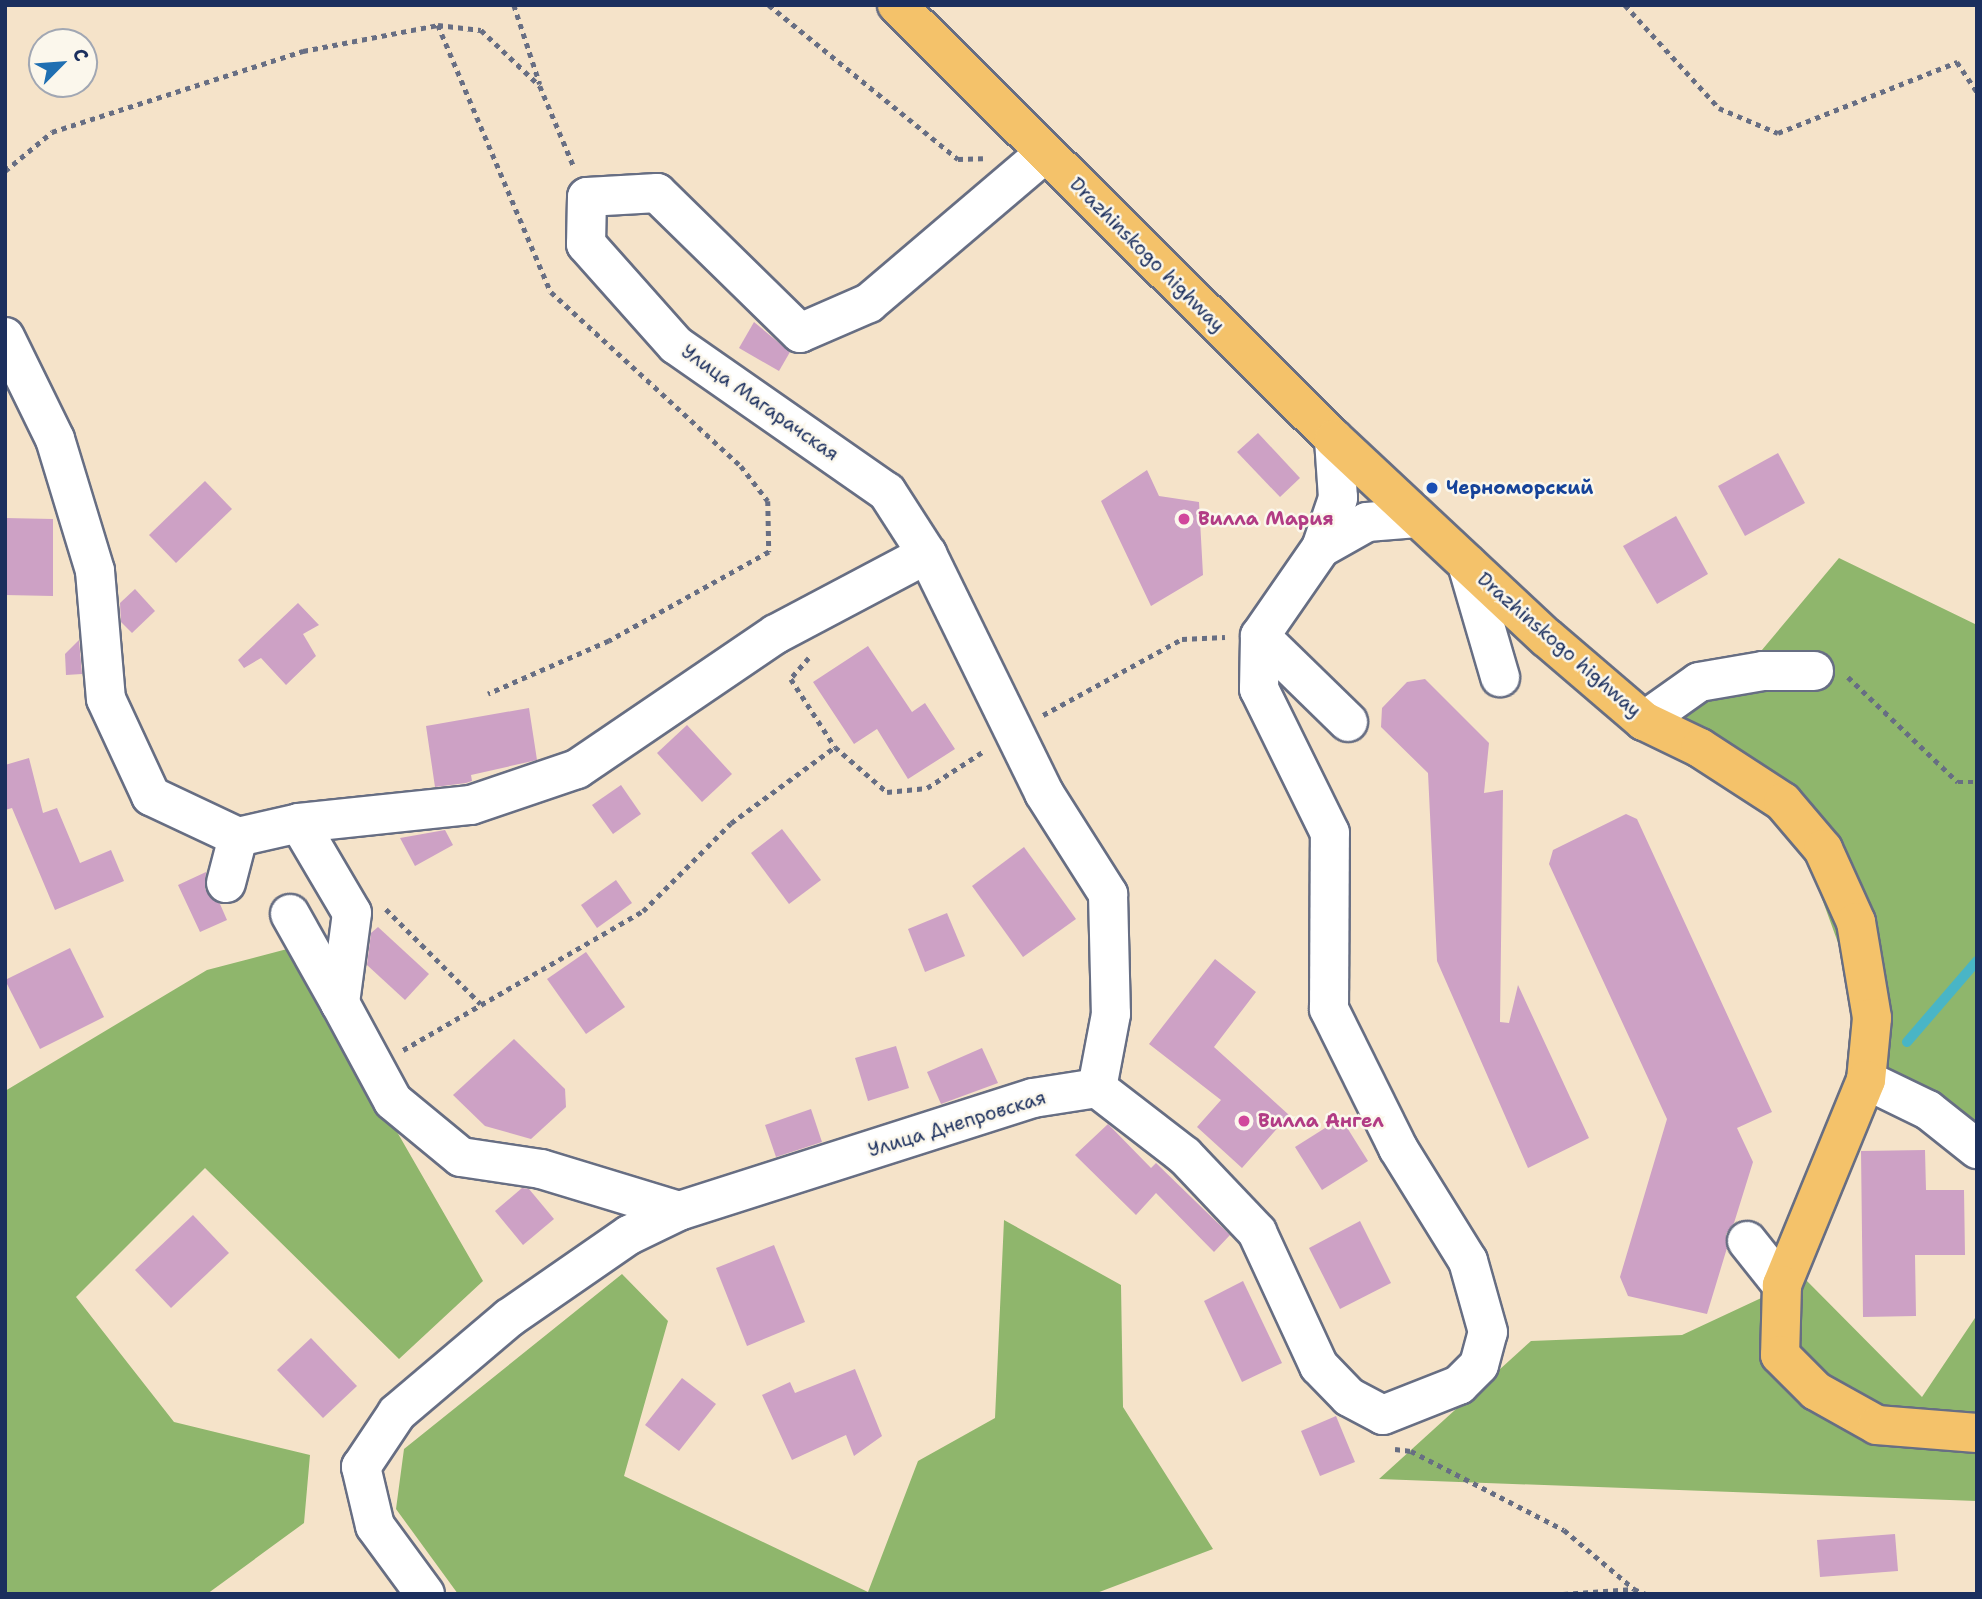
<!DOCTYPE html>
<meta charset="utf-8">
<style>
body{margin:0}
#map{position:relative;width:1982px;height:1599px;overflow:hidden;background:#f5e3c9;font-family:"Shantell Sans",sans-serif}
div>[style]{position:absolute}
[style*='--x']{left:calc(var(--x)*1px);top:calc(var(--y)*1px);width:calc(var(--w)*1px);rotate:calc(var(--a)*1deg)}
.forest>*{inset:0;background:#8fb66c}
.stream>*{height:10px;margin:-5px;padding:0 5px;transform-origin:5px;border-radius:5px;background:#49b5c6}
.building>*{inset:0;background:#cda1c5}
.path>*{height:4.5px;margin-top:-2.25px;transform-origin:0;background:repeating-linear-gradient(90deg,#676e83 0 5px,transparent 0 10px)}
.roads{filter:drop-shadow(2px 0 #676e83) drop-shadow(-2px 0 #676e83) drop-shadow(0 2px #676e83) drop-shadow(0 -2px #676e83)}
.minor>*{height:38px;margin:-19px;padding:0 19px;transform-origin:19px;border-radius:19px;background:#fff}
.major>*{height:38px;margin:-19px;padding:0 19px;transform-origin:19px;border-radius:19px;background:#f4c26a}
.dots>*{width:19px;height:19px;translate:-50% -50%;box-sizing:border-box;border:4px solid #fbf7ec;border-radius:50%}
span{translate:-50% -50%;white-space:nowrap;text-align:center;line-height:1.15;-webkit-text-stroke:5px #fbf7ec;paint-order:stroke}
.street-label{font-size:19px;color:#1b2f5e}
.transit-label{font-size:19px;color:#164399;font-weight:700}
.left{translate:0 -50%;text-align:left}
.hotel-label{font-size:19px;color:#b23c85;font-weight:700}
.frame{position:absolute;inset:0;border:7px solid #1b2f5e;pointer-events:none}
.north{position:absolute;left:28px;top:28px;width:70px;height:70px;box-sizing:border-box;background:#fbf7ec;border:2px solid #a1a7b3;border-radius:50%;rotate:65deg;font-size:19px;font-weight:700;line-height:28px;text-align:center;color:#1b2f5e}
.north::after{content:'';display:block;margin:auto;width:24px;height:32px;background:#1f6fb2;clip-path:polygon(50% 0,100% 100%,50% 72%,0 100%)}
</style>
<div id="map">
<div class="forest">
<div style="clip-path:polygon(1839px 558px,1977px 625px,1977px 1161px,1901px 1116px,1809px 863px,1681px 715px,1751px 663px)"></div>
<div style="clip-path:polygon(291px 948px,483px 1281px,399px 1359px,205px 1168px,76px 1297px,174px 1422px,310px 1455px,304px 1523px,207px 1594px,5px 1594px,5px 1091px,207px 970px)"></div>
<div style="clip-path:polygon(1004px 1220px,1121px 1285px,1123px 1407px,1213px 1549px,1094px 1594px,458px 1594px,396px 1509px,404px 1449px,622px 1274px,668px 1321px,624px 1476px,868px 1592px,918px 1461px,995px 1418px)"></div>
<div style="clip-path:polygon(1804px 1278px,1922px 1397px,1977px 1315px,1977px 1501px,1379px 1479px,1531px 1341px,1682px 1335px)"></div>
</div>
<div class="stream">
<div style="--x:1907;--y:1042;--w:107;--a:-49.2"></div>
</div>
<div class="building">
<div style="clip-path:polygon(754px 322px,790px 352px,779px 371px,739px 348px)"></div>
<div style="clip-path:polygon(1258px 433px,1300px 478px,1280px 497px,1237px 452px)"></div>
<div style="clip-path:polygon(1778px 453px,1805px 503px,1745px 536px,1718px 486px)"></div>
<div style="clip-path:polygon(1147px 470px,1159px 496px,1199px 502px,1203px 575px,1151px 606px,1101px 501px)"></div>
<div style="clip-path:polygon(205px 481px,232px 509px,176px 563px,149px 535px)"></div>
<div style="clip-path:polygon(1676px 516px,1708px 574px,1657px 604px,1623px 546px)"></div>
<div style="clip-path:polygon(5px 518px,53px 519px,53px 596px,5px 595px)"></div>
<div style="clip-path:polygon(135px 589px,155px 611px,132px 633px,121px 622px,120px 603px)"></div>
<div style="clip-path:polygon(298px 603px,319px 625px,303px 634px,316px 656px,286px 685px,261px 658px,244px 668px,238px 660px)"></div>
<div style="clip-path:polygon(79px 640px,82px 674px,66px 675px,65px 654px)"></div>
<div style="clip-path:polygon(868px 646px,912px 712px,925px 703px,955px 749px,908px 779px,877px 729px,854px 744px,813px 682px)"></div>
<div style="clip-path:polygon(1425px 679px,1489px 743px,1484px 793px,1503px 790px,1500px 1022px,1509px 1023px,1518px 985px,1589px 1138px,1528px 1168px,1437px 961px,1428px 773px,1381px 727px,1382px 708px,1407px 682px)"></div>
<div style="clip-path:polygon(529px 708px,537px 760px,471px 775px,472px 781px,466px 783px,435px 787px,426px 726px)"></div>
<div style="clip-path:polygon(687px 725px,732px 774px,702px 802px,657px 753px)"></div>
<div style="clip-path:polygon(29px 758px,43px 813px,57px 808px,80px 863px,111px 850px,124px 881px,55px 910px,12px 808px,5px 810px,5px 765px)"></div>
<div style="clip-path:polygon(621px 785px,641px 814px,613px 834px,592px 805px)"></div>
<div style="clip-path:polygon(1626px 814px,1637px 819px,1772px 1112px,1737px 1128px,1753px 1162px,1734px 1223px,1726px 1234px,1727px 1248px,1707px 1314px,1628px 1296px,1620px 1277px,1667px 1119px,1549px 864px,1553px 850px)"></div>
<div style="clip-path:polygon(782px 829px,821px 880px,789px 904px,751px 853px)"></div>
<div style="clip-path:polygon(445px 830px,453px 845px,415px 866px,400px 838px)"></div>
<div style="clip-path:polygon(1024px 847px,1076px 919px,1023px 957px,972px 886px)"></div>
<div style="clip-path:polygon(206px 872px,205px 889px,220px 904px,227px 920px,200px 932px,178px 885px)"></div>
<div style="clip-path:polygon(616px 880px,632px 903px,597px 928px,581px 905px)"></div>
<div style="clip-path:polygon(947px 913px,965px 956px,925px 972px,908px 929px)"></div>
<div style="clip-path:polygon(378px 927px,429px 974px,405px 1000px,367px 965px,371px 933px)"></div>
<div style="clip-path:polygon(70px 948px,104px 1017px,40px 1049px,5px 980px)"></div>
<div style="clip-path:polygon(586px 952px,625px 1007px,586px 1034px,547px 979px)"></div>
<div style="clip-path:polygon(1215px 959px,1256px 992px,1214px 1047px,1289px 1115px,1242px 1168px,1197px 1127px,1221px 1100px,1149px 1044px)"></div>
<div style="clip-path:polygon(514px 1039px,565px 1089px,566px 1107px,531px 1139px,485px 1126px,453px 1095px)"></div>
<div style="clip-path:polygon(896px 1046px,909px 1088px,868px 1101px,855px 1058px)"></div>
<div style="clip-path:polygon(982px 1048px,998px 1083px,941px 1104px,927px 1072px)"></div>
<div style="clip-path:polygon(811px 1109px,822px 1142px,776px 1157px,765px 1125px)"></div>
<div style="clip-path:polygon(1341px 1118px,1368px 1161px,1322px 1190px,1295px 1147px)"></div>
<div style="clip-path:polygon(1108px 1124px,1151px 1168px,1156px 1163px,1230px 1235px,1214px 1252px,1156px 1193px,1136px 1215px,1075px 1155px)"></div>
<div style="clip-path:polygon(1925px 1150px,1926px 1190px,1964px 1190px,1965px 1255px,1915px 1255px,1916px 1316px,1863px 1317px,1861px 1151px)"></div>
<div style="clip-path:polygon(522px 1188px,529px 1189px,554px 1219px,523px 1245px,495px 1211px)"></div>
<div style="clip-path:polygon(193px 1215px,229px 1253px,171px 1308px,135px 1270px)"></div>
<div style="clip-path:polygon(1360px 1221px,1391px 1283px,1340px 1309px,1309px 1248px)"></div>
<div style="clip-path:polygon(774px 1245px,805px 1322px,747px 1346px,716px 1268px)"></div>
<div style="clip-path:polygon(1243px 1281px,1282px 1363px,1242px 1382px,1204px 1301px)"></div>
<div style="clip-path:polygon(311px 1338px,357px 1386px,323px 1418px,277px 1370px)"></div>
<div style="clip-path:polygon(855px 1369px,882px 1436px,854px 1456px,846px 1435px,792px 1460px,762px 1395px,790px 1382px,795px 1393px)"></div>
<div style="clip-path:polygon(682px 1378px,716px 1404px,679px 1451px,645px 1425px)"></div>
<div style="clip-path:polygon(1336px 1416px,1355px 1462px,1320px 1476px,1301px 1431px)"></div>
<div style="clip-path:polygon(1895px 1534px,1898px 1571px,1820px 1577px,1817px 1540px)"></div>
</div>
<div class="path">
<div style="--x:514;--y:5;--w:83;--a:71.8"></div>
<div style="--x:769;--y:5;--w:244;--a:39.2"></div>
<div style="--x:958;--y:159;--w:25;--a:-2"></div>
<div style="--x:1625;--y:5;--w:139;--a:47.6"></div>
<div style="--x:1719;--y:108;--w:64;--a:23"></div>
<div style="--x:1778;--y:133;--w:193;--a:-21.6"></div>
<div style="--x:1957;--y:62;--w:36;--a:56"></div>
<div style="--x:438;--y:25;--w:290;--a:67.1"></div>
<div style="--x:551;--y:292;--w:258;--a:42.5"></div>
<div style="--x:741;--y:466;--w:44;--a:52.4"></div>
<div style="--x:768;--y:501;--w:51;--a:88.9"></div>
<div style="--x:769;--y:552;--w:183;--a:150.9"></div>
<div style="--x:609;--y:641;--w:132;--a:156.3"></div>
<div style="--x:5;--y:171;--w:61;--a:-39.7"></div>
<div style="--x:52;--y:132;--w:264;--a:-17.9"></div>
<div style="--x:303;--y:51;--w:137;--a:-10.9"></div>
<div style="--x:438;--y:25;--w:43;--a:6.6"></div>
<div style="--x:481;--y:30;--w:81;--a:43.5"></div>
<div style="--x:540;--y:86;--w:88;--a:67.2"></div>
<div style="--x:809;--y:658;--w:28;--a:131"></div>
<div style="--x:791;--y:679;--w:81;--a:57.1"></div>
<div style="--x:835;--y:747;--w:69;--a:40.9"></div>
<div style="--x:887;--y:792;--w:40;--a:-5.7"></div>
<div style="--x:927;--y:788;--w:68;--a:-33"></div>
<div style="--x:1848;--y:677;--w:152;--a:43.7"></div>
<div style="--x:1958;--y:782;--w:19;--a:0"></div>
<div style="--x:1043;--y:715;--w:158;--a:-28.7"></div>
<div style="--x:1182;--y:639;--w:43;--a:-2.7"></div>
<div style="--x:386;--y:909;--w:134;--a:45"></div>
<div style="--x:403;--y:1050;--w:277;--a:-30.1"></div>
<div style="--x:643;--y:911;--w:124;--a:-45"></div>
<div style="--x:731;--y:823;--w:129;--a:-36.2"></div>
<div style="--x:1395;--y:1449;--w:16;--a:7"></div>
<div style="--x:1411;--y:1451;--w:172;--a:27.3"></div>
<div style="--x:1564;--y:1530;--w:92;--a:40.1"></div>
<div style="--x:1634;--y:1589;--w:13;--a:23"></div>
<div style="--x:1563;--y:1594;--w:70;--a:-4.1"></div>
</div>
<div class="roads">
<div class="minor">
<div style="--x:1044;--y:154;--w:230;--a:139.6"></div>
<div style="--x:869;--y:303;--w:75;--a:156.5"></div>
<div style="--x:800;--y:333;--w:200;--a:-135.6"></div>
<div style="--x:657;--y:193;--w:70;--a:176.7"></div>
<div style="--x:587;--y:197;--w:47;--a:91.2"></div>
<div style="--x:586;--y:244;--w:135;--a:48.3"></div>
<div style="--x:676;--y:345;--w:257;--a:34.9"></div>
<div style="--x:887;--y:492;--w:74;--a:57.2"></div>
<div style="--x:927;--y:554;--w:266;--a:63.9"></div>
<div style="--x:1044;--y:793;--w:120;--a:57.6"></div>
<div style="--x:1108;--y:894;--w:120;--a:88.6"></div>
<div style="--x:1111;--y:1014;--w:75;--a:100.7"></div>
<div style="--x:5;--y:337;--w:114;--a:63.9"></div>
<div style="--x:55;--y:439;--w:138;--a:73.1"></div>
<div style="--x:95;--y:571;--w:128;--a:85.1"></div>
<div style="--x:106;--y:699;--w:107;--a:65.1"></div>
<div style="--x:151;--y:796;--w:96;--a:25.2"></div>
<div style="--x:1321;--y:548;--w:53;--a:-29.5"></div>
<div style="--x:1367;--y:522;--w:50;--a:-4.6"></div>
<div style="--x:1467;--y:564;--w:118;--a:73.7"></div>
<div style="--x:1260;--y:636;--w:123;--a:44.3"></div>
<div style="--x:1644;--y:721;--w:67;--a:-35.3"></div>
<div style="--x:1699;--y:682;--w:65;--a:-9.8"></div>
<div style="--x:1763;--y:671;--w:51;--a:0"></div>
<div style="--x:299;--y:823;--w:173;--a:-6"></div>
<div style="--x:471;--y:805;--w:112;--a:-18.8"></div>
<div style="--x:577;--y:769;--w:240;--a:-34.2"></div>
<div style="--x:776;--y:634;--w:171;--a:-27.9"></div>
<div style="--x:226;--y:883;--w:48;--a:-75.4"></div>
<div style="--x:238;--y:837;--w:63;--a:-12.9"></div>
<div style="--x:299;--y:823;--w:104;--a:59.5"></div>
<div style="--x:352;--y:913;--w:91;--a:97.6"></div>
<div style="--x:340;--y:1003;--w:111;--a:61.6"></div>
<div style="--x:393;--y:1101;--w:88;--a:39.5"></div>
<div style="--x:461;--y:1157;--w:81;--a:8.5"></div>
<div style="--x:541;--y:1169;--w:144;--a:16.9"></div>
<div style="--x:290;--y:914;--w:102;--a:60.7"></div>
<div style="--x:1866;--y:1080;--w:69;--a:25.8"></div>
<div style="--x:1928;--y:1110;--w:63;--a:38.5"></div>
<div style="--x:1747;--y:1241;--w:56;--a:51.5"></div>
<div style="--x:425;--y:1594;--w:84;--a:-126.3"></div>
<div style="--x:375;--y:1526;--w:61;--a:-103.3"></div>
<div style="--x:361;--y:1467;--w:65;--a:-56.3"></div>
<div style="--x:397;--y:1413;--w:147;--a:-40.3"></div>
<div style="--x:509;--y:1318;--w:146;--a:-34.7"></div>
<div style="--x:629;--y:1235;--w:55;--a:-25.6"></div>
<div style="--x:679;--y:1211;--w:372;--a:-17.7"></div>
<div style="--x:1033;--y:1098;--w:65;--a:-8.9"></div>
<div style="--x:1097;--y:1088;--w:111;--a:37.7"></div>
<div style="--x:1185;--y:1156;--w:105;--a:46.5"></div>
<div style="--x:1257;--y:1232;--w:148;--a:65.2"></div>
<div style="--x:1319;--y:1366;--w:43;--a:45.9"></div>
<div style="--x:1349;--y:1397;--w:38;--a:28"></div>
<div style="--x:1383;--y:1415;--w:82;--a:-21.5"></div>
<div style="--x:1459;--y:1385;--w:28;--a:-45"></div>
<div style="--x:1479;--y:1365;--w:34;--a:-75"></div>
<div style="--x:1488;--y:1332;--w:74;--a:-105.7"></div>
<div style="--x:1468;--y:1261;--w:133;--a:-121.8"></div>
<div style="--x:1398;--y:1148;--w:155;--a:-116.4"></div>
<div style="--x:1329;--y:1009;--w:176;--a:-89.7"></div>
<div style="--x:1330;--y:833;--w:161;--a:-116.2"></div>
<div style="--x:1259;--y:689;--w:53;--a:-88.9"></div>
<div style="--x:1260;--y:636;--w:107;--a:-55.3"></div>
<div style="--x:1321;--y:548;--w:53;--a:-71.2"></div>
<div style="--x:1338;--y:498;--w:59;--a:-93.9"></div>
</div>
<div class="major">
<div style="--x:897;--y:5;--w:616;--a:44.8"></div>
<div style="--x:1334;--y:439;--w:291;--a:43.1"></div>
<div style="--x:1547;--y:638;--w:128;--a:40.6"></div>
<div style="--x:1644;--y:721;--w:62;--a:25.7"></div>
<div style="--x:1700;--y:748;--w:99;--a:33"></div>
<div style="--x:1783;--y:802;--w:62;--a:49.6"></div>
<div style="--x:1823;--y:849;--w:80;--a:65.7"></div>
<div style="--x:1856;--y:922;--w:97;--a:80.5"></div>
<div style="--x:1872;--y:1018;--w:62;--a:95.5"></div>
<div style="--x:1866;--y:1080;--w:222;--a:112.3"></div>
<div style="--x:1782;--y:1285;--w:70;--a:91.6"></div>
<div style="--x:1780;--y:1355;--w:51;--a:45"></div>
<div style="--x:1816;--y:1391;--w:70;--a:29.1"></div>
<div style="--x:1877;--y:1425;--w:100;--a:4.6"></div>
</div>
</div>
<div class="dots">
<div style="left:1432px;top:488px;background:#1a4fb4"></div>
<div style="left:1184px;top:519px;background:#d1479c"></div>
<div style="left:1244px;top:1121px;background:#d1479c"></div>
</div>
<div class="street-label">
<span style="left:1147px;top:255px;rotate:45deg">Drazhinskogo highway</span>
<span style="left:760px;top:403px;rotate:35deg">Улица Магарачская</span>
<span style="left:1559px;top:645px;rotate:41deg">Drazhinskogo highway</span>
<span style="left:957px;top:1124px;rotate:-17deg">Улица Днепровская</span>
</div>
<div class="transit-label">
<span class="left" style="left:1446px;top:488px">Черноморский</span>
</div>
<div class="hotel-label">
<span class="left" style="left:1198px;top:519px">Вилла Мария</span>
<span class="left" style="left:1258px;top:1121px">Вилла Ангел</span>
</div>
<div class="frame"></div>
<div class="north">С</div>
</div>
